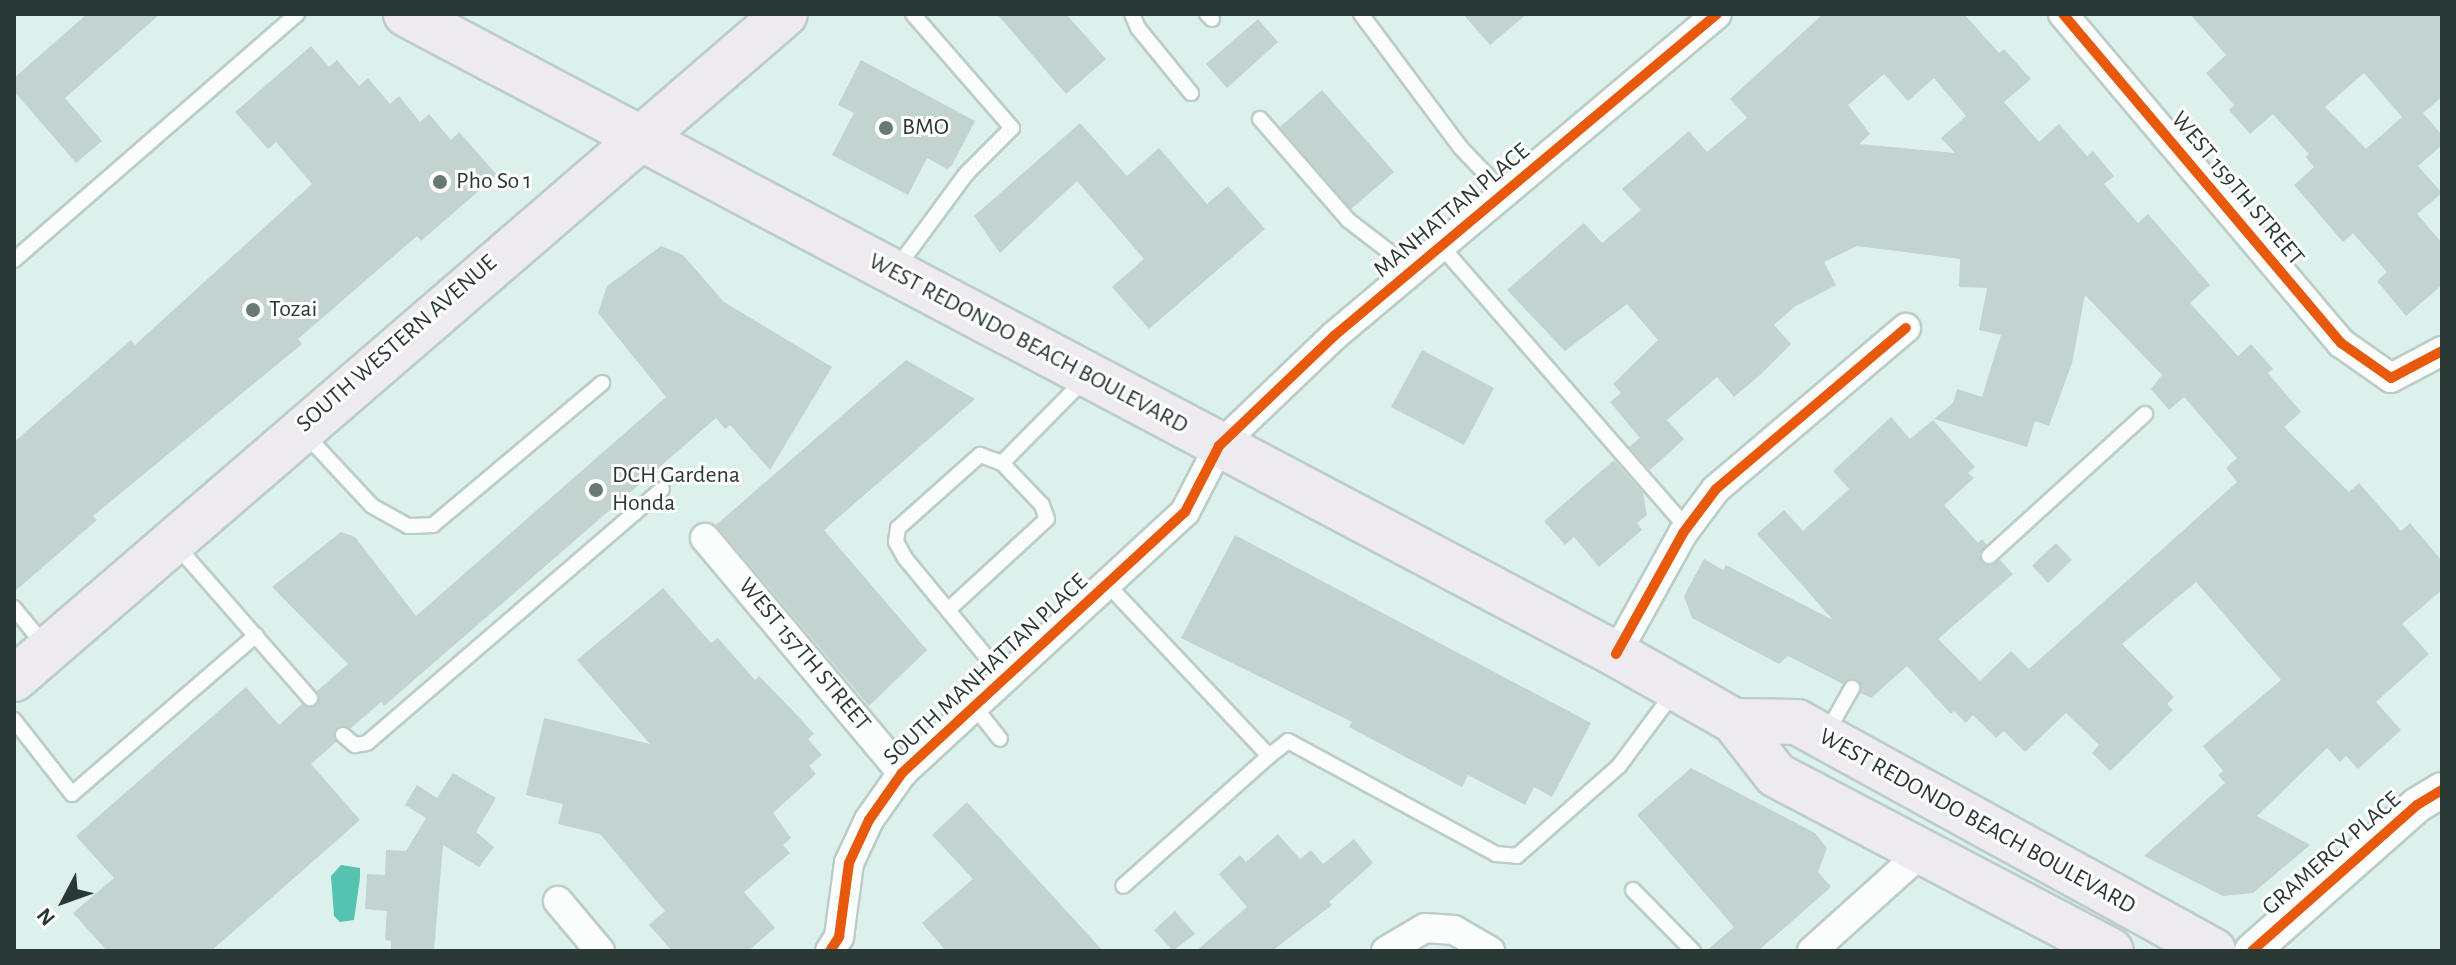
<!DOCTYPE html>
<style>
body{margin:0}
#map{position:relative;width:2456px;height:965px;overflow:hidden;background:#dcf1ec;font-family:"Alegreya Sans",sans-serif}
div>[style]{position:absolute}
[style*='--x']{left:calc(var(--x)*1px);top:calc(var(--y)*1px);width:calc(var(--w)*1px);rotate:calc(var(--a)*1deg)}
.water>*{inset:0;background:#56c2b0}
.building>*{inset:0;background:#c3d3cf}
.roads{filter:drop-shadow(2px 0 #bccdc9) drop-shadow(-2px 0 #bccdc9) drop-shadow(0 2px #bccdc9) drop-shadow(0 -2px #bccdc9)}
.service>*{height:14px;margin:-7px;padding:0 7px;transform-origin:7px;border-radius:7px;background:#fafdfc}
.minor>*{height:28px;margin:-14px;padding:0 14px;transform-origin:14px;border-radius:14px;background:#fafdfc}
.tertiary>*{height:34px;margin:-17px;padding:0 17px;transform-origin:17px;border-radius:17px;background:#fafdfc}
.primary>*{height:44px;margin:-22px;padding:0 22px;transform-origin:22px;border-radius:22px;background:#edebef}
.cycleway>*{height:10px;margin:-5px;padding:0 5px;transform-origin:5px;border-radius:5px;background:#e8590c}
.dots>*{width:22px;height:22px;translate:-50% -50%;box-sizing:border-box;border:4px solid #fff;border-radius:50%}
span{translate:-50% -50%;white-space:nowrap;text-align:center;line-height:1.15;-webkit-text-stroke:6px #fff;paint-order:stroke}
.poi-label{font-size:24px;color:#2b3936}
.left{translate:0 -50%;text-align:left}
.street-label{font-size:24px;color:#2b3936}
.frame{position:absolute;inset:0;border:16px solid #2b3936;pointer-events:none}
.north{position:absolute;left:24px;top:861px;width:80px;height:80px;-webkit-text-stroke:6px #fff;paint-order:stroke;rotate:229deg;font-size:22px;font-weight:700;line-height:32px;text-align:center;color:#2b3936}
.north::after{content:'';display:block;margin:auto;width:28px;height:36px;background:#2b3936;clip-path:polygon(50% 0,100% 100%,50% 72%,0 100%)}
</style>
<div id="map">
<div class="water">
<div style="clip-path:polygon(341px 865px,360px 868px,360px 878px,354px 920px,340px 922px,334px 916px,331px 876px)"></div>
</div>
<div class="building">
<div style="clip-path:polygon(87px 14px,160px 14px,65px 98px,102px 141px,76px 163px,14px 91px,14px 78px)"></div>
<div style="clip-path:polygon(997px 14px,1066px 14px,1106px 59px,1066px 94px)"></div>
<div style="clip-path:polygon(1463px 14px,1527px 14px,1490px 45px)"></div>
<div style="clip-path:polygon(evenodd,1823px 14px,1964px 14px,1999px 53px,2004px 49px,2031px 79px,2004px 102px,2039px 142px,2059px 124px,2087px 156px,2093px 151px,2114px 176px,2104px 184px,2138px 223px,2148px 214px,2210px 285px,2190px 303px,2238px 356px,2251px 344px,2273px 369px,2268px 373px,2301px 412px,2284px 427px,2349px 492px,2359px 483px,2401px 531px,2410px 523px,2442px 561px,2442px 590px,2402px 624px,2429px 654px,2376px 702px,2401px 730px,2358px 769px,2346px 756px,2340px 762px,2327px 748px,2257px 816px,2310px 845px,2253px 893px,2223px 896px,2144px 856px,2225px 783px,2218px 775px,2223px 771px,2203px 746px,2281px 680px,2196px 582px,2122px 644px,2174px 697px,2167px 704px,2173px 710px,2110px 771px,2092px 753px,2099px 745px,2066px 713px,2025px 752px,2004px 731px,1996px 738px,1973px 715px,1966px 723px,1954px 711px,1951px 714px,1907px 666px,1871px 698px,1861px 693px,1856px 679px,1843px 684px,1788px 656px,1779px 664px,1692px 618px,1684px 596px,1704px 559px,1723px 570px,1726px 565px,1833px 620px,1757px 534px,1784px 510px,1803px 531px,1849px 489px,1833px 471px,1891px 417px,1910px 439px,1933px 420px,1975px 467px,1968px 473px,1974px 478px,1944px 505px,1978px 543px,1982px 539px,1987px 545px,1979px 554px,1982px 563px,1990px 566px,2000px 560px,2013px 574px,1938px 639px,1980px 681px,2011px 651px,2029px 669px,2237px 482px,2226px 468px,2237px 458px,2184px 397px,2169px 410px,2151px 389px,2162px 375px,2085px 295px,2072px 363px,2049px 426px,2035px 421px,2027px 447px,1934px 419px,1953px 403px,1957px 389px,1982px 397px,2001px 335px,1979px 330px,1987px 288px,1959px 287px,1960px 259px,1857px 246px,1824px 262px,1836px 285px,1794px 307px,1774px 325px,1791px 344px,1760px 375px,1734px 397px,1717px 377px,1667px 420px,1684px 439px,1650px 470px,1629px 447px,1640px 438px,1610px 402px,1621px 393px,1613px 384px,1658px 340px,1627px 304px,1565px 351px,1507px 290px,1584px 223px,1602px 243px,1641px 210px,1622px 189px,1689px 131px,1707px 152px,1747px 118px,1730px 99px,1823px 14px,1884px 74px,1908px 101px,1934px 78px,1966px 116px,1941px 138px,1955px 153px,1859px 144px,1870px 134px,1848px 105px,1884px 74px)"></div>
<div style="clip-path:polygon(evenodd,2190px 14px,2442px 14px,2442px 97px,2423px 113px,2442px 135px,2442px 145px,2418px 166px,2442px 193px,2417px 214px,2442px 243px,2442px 285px,2406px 316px,2377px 281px,2387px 272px,2353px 233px,2343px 242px,2294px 185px,2314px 167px,2306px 157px,2309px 154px,2273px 114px,2250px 134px,2229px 110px,2234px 105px,2206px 73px,2226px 55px,2190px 14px,2364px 73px,2402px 117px,2366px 149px,2325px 107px,2364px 73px)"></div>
<div style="clip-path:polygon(1258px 19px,1278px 42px,1227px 88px,1206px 64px)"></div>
<div style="clip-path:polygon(311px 46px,329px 67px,337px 60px,359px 86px,368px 78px,390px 104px,399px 96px,420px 122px,429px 114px,451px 140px,459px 132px,497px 175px,421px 241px,417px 236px,298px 339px,302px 344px,93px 516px,97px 520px,14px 592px,14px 442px,131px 340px,135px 345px,312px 184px,276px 142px,268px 149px,235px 112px)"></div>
<div style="clip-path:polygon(861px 60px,975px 121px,952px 165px,947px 169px,927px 158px,908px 195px,832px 155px,854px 113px,838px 105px)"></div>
<div style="clip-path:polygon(1322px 90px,1394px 172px,1351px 209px,1280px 127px)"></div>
<div style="clip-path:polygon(1080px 123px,1127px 176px,1159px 148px,1207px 204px,1228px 186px,1265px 229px,1149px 329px,1112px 287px,1144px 259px,1077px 181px,1000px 253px,974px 216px)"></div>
<div style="clip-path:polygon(661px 246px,683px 255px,724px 302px,832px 367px,770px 470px,730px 425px,725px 429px,716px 418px,384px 706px,381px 702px,351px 728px,336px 728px,336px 742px,311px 764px,360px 820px,211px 951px,107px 951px,73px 913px,114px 878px,76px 836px,246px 687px,279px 725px,302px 704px,316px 706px,317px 691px,348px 664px,272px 587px,341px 532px,355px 537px,416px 616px,666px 397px,598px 313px,607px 286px)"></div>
<div style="clip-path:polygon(1422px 350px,1494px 388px,1464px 445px,1391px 407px)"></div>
<div style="clip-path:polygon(906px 360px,975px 399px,824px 530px,927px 650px,869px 706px,716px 525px)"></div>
<div style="clip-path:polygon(1614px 460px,1643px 493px,1647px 515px,1637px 523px,1642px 530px,1599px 567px,1574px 537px,1565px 545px,1544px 521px)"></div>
<div style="clip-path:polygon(1235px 535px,1591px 723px,1552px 797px,1534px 787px,1525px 805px,1468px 775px,1462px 787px,1349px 727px,1352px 722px,1181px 638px)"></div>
<div style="clip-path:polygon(2056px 543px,2072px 560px,2048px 583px,2032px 566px)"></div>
<div style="clip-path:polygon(663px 588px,711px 643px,718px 638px,755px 680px,759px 676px,796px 714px,814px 734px,808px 739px,822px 755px,809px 766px,816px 774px,773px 813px,791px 838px,783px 845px,790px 853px,744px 892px,775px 928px,748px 951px,672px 951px,649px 925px,665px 911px,600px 834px,558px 824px,563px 804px,526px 795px,544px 718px,650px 744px,577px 660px)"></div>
<div style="clip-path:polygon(1691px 768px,1815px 833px,1827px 848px,1818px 872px,1831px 887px,1758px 951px,1706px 951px,1734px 927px,1637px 815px)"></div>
<div style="clip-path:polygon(453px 773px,496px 798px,476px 832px,494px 847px,479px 867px,443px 845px,434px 951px,391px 950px,391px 941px,385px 940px,387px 911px,365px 909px,367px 874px,385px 875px,386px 850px,406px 851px,426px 818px,405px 805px,417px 785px,437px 798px)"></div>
<div style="clip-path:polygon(967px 802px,1103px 951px,946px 951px,922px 923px,973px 879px,932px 835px)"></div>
<div style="clip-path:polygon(1278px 834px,1300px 859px,1311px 850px,1323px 864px,1354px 839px,1373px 863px,1329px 902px,1332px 905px,1272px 951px,1196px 951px,1247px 907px,1219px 874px,1240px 855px,1246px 862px)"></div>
<div style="clip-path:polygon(1175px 911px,1195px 934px,1173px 951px,1154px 930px)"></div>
</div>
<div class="roads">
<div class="service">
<div style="--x:1132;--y:14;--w:15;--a:67"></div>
<div style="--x:1138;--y:28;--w:84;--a:50.8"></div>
<div style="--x:1207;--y:14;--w:7;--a:45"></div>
<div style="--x:1361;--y:14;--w:167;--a:53.3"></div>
<div style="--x:1461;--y:148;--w:62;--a:46.3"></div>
<div style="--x:1260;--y:119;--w:134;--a:48.9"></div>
<div style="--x:1348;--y:220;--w:82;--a:37.6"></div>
<div style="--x:1441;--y:246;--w:374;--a:48.9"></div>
<div style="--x:14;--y:260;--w:375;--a:-41"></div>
<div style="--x:896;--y:269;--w:118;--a:-53.6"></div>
<div style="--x:966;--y:174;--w:65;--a:-45"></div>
<div style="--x:1012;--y:128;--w:151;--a:-131"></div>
<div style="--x:306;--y:435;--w:97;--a:47.1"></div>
<div style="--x:372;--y:506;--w:41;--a:29.1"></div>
<div style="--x:408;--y:526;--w:25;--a:-2"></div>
<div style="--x:433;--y:525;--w:221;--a:-40"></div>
<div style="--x:175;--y:544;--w:205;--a:48.8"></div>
<div style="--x:1989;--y:556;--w:211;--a:-42.3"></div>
<div style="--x:1107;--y:584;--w:236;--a:46.7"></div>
<div style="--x:1269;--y:756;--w:195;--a:138.3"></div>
<div style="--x:14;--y:608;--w:49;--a:50.8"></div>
<div style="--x:948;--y:610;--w:134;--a:-42.6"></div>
<div style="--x:1047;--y:519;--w:15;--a:-110"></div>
<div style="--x:1042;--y:505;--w:58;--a:-133.6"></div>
<div style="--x:1003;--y:677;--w:154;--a:-129.5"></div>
<div style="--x:905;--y:558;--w:18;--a:-119"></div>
<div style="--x:896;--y:542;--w:14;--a:-82"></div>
<div style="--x:898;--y:528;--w:110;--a:-41.7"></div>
<div style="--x:980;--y:455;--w:23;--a:20"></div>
<div style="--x:1002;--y:463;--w:118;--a:-45.3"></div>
<div style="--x:973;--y:705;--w:43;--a:51.5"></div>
<div style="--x:14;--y:720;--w:94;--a:51.9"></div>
<div style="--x:72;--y:794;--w:243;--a:-40.8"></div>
<div style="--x:1826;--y:734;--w:53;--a:-60.5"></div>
<div style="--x:343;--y:735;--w:16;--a:40"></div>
<div style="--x:355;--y:745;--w:12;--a:-9"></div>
<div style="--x:367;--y:743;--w:389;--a:-40.7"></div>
<div style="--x:1269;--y:756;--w:24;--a:-38"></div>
<div style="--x:1288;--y:741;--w:237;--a:28.5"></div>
<div style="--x:1496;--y:854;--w:21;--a:5"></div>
<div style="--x:1517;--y:856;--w:136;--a:-41.4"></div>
<div style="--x:1619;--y:766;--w:92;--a:-53.4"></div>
<div style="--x:1633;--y:890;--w:86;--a:45.5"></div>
</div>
<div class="minor">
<div style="--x:2063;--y:14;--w:431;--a:49.8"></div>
<div style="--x:2341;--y:343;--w:61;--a:35"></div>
<div style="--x:2391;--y:378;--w:58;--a:-27.9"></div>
<div style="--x:705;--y:538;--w:307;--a:50"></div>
<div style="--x:1616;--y:654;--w:138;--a:-61"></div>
<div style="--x:1683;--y:533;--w:55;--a:-53.1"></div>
<div style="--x:1716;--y:489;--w:249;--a:-40.3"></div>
<div style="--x:558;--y:901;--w:65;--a:50"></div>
<div style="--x:830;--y:951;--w:17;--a:-57"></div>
<div style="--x:839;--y:937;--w:75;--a:-82.3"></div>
<div style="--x:849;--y:863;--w:47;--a:-65.1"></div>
<div style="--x:869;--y:820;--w:57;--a:-54.9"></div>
<div style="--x:902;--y:773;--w:385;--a:-42.7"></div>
<div style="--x:1185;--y:512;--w:74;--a:-62.7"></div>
<div style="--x:1219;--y:446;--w:159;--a:-43.7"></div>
<div style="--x:1334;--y:336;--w:500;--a:-40.05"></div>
<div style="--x:1386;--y:951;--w:45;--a:-30.5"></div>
<div style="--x:1425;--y:928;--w:29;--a:4"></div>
<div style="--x:1454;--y:930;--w:42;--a:30.3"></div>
<div style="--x:1812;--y:951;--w:148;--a:-42"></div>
</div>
<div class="tertiary">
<div style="--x:2252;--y:951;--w:220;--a:-41.5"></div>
<div style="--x:2417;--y:805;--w:29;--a:-31"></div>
</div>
<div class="primary">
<div style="--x:406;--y:14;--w:1369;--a:27.88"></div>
<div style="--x:1616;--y:654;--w:136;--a:29.6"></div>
<div style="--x:1734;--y:721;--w:68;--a:52.1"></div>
<div style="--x:1776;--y:775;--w:378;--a:27.7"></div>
<div style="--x:14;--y:679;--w:1018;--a:-40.78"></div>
<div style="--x:1734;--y:721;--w:63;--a:0.9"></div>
<div style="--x:1797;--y:722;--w:475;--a:28.8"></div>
</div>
</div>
<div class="cycleway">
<div style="--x:2063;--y:14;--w:431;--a:49.8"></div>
<div style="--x:2341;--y:343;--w:61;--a:35"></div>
<div style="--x:2391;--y:378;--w:58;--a:-27.9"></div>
<div style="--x:1616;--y:654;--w:138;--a:-61"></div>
<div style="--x:1683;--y:533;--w:55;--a:-53.1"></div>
<div style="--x:1716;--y:489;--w:249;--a:-40.3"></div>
<div style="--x:830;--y:951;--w:17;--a:-57"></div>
<div style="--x:839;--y:937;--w:75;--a:-82.3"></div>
<div style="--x:849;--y:863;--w:47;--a:-65.1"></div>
<div style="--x:869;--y:820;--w:57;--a:-54.9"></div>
<div style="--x:902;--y:773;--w:385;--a:-42.7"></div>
<div style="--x:1185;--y:512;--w:74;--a:-62.7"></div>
<div style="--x:1219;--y:446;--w:159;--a:-43.7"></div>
<div style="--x:1334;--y:336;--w:500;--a:-40.05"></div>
<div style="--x:2252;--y:951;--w:220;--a:-41.5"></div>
<div style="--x:2417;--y:805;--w:29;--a:-31"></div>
</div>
<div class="dots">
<div style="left:886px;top:128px;background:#697976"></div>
<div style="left:440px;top:182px;background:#697976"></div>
<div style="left:253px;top:310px;background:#697976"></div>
<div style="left:596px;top:490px;background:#697976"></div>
</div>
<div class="poi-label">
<span class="left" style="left:902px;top:128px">BMO</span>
<span class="left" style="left:456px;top:182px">Pho So 1</span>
<span class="left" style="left:269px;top:310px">Tozai</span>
<span class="left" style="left:612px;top:490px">DCH Gardena<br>Honda</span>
</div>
<div class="street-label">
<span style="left:2237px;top:189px;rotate:50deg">WEST 159TH STREET</span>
<span style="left:1452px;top:211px;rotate:-40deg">MANHATTAN PLACE</span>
<span style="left:397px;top:344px;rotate:-41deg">SOUTH WESTERN AVENUE</span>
<span style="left:1028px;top:344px;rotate:28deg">WEST REDONDO BEACH BOULEVARD</span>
<span style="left:804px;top:655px;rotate:50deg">WEST 157TH STREET</span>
<span style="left:986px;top:670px;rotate:-43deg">SOUTH MANHATTAN PLACE</span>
<span style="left:1977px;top:822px;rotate:29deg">WEST REDONDO BEACH BOULEVARD</span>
<span style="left:2332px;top:854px;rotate:-41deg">GRAMERCY PLACE</span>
</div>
<div class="frame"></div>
<div class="north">N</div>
</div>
